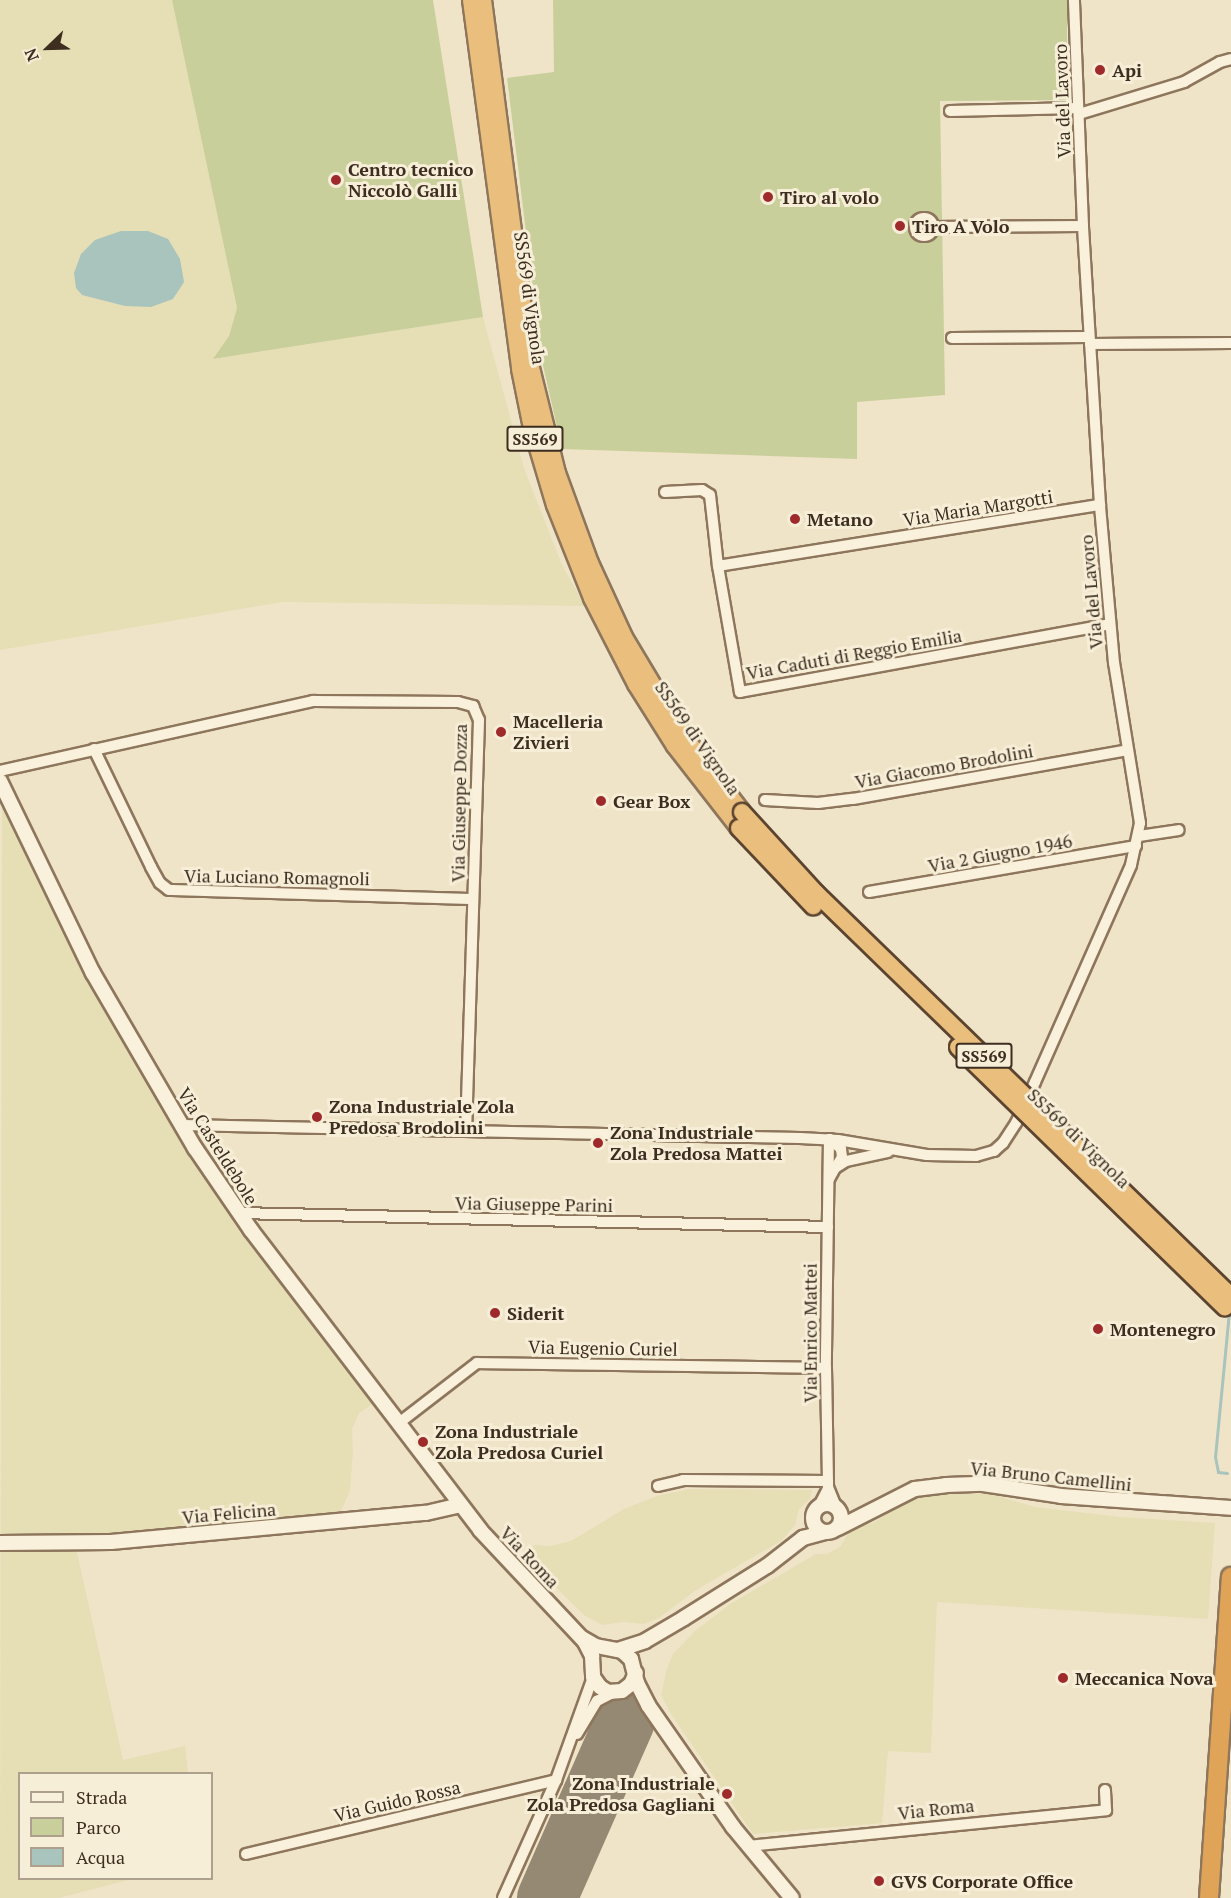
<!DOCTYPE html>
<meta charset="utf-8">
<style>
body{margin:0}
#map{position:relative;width:1231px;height:1898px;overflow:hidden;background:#f0e4c8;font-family:"PT Serif",serif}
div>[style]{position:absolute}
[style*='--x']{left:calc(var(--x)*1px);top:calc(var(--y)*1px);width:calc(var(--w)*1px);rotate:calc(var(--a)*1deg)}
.farmland>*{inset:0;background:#e6deb5}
.green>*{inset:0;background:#c9cf9b}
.water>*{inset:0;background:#a9c4bc}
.stream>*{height:3px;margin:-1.5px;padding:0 1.5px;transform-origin:1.5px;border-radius:1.5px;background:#a9c4bc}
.runway>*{height:60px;margin:-30px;padding:0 30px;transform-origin:30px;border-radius:30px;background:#968974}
.roads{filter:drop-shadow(2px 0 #8d765c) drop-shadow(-2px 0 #8d765c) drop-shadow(0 2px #8d765c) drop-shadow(0 -2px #8d765c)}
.minor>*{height:10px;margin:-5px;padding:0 5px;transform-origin:5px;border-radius:5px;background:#faf1dc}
.minor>.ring{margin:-5px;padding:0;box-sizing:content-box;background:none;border:10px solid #faf1dc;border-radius:50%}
.tertiary>*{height:14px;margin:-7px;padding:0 7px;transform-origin:7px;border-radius:7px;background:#faf1dc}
.tertiary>.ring{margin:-7px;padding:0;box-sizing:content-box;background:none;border:14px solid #faf1dc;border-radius:50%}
.trunk>*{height:16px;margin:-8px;padding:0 8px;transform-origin:8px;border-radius:8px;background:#eabe7c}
.motorway>*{height:18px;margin:-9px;padding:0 9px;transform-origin:9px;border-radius:9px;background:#e0a458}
.bridges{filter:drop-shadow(2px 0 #5b4430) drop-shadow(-2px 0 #5b4430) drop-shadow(0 2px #5b4430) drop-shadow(0 -2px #5b4430)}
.trunk-bridge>*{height:16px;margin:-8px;padding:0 8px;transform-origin:8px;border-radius:8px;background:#eabe7c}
.dots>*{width:16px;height:16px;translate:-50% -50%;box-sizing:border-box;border:3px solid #f7eed8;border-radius:50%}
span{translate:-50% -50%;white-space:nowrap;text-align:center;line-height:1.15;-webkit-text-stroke:6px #f7eed8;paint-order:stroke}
.shield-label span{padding:2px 4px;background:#f7eed8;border:2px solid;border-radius:4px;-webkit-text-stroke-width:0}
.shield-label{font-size:16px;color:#3d2e20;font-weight:700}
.poi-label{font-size:18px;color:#3d2e20;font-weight:700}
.left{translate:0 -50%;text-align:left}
.right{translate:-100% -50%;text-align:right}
.street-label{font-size:18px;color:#3d2e20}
.legend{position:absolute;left:18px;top:1772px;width:195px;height:108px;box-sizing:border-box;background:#f7eed8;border:2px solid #ada18e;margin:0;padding:8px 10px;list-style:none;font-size:18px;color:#3d2e20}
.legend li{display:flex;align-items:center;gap:12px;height:30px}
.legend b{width:30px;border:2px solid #ada18e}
.north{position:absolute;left:18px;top:18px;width:60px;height:60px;-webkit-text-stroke:4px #f7eed8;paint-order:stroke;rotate:247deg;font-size:16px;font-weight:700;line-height:24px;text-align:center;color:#3d2e20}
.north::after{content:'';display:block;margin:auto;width:21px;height:27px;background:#3d2e20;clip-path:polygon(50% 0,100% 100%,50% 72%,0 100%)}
</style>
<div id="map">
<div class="farmland">
<div style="clip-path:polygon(0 0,172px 0,237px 308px,229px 336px,214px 359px,483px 317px,524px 468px,562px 565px,585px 606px,282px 602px,0 650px)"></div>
<div style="clip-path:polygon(2px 805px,80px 966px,185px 1146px,239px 1231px,374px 1403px,359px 1413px,352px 1429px,353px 1452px,350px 1491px,332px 1530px,151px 1547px,76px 1548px,123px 1760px,185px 1746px,188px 1773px,20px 1774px,20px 1878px,132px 1879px,59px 1898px,0 1898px)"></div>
<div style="clip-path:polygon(689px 1489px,812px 1490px,810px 1499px,799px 1509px,795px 1525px,781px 1541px,696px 1590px,659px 1618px,643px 1624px,623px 1622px,602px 1625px,584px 1615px,529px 1561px,524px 1552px,535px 1545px,551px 1546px,571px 1541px,624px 1509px,657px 1496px)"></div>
<div style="clip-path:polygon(920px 1491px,991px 1494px,1035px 1507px,1120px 1517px,1215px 1523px,1208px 1619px,937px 1602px,931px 1753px,888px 1751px,882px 1823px,753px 1834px,671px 1714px,661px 1695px,667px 1668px,673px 1654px,695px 1631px,730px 1604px,816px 1554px,827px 1554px,840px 1547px,852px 1527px,873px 1523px)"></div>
</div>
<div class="green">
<div style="clip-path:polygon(172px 0,433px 0,483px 317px,213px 359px,229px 336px,237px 308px)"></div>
<div style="clip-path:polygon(553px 0,1067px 0,1067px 100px,940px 101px,945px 395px,857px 402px,857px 459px,562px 449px,542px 361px,507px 78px,554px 72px)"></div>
</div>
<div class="water">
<div style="clip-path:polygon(121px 231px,148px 231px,168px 239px,180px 259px,184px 282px,173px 299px,151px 307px,125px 306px,82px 295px,76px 288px,74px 273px,81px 254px,95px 240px)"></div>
</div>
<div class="stream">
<div style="--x:1227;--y:1473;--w:9;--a:-174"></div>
<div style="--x:1218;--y:1472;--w:15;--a:-101"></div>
<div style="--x:1215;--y:1457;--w:146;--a:-84.5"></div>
</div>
<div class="runway">
<div style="--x:547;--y:1898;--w:193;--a:-66.2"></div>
</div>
<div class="roads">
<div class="minor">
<div style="--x:950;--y:111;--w:128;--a:-1.3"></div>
<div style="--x:1079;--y:114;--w:110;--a:-16.9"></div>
<div style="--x:1184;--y:82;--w:41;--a:-29.1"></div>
<div style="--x:1220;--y:62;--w:11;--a:-15"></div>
<div class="ring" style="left:915px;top:218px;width:8px;height:8px"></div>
<div style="--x:933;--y:227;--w:150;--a:-0.4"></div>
<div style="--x:952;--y:338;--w:137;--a:-0.4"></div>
<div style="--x:1090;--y:344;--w:141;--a:-0.4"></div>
<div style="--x:665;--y:492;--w:37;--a:-3"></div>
<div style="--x:702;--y:490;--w:9;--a:32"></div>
<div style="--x:710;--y:495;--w:71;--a:83.6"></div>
<div style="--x:718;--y:566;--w:128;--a:80.1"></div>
<div style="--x:740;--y:692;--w:376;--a:-10.4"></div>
<div style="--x:718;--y:566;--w:387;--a:-9.1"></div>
<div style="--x:94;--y:749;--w:131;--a:64.2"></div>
<div style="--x:151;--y:867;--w:18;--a:61"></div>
<div style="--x:160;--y:883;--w:11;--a:38"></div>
<div style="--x:169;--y:890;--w:304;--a:1.7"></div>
<div style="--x:0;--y:771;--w:321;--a:-12.6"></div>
<div style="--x:313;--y:701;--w:145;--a:0.4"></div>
<div style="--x:458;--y:702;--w:16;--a:15"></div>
<div style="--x:473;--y:706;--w:15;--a:67"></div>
<div style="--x:479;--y:720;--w:411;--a:91.8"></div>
<div style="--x:765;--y:800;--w:53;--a:3.2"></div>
<div style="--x:818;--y:803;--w:35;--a:-7"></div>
<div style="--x:853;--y:799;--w:279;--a:-10.1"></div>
<div style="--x:1139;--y:836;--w:40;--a:-8.5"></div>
<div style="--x:869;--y:892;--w:271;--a:-9.8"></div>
<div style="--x:182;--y:1125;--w:618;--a:1.21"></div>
<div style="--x:800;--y:1138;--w:38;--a:3"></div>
<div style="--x:838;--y:1140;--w:90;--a:9.6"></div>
<div style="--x:927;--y:1155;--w:49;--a:1.2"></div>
<div style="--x:976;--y:1156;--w:19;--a:-16"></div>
<div style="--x:994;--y:1151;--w:12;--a:-42"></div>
<div style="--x:1003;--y:1143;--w:24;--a:-57"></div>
<div style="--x:1016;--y:1123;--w:45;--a:-65.1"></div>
<div style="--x:1035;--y:1082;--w:237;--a:-66.1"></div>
<div style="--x:1131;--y:865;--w:43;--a:-77.9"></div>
<div style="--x:1140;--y:823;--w:162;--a:-99.2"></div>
<div style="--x:1114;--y:663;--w:159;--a:-95.1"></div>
<div style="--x:1100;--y:505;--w:280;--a:-93.5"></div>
<div style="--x:1083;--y:226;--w:226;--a:-92.3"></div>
<div style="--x:829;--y:1139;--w:229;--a:90.8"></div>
<div style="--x:826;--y:1368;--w:119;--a:89"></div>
<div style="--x:828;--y:1487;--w:22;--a:68"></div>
<div style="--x:830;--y:1139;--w:15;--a:42"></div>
<div style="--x:841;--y:1149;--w:8;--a:83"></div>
<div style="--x:842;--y:1157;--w:12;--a:121"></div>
<div style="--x:829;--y:1179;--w:13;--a:-61"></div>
<div style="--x:835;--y:1168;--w:13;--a:-32"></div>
<div style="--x:846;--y:1161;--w:43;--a:-12.1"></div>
<div style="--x:239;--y:1213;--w:589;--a:1.36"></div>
<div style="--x:399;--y:1423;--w:98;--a:-37.6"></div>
<div style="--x:477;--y:1363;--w:349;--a:0.8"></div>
<div style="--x:658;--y:1486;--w:26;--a:-13"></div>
<div style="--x:683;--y:1480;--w:145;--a:0.4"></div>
<div style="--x:819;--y:1506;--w:20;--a:-63"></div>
<div style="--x:577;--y:1734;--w:39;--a:-59"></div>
<div style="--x:597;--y:1701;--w:18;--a:-27"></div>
<div style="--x:748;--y:1846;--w:360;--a:-5.7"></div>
<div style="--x:1106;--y:1810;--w:20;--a:-93"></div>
<div style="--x:246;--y:1854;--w:319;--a:-13.4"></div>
<div style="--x:503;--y:1898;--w:129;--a:-65.8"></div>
<div style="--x:556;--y:1780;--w:109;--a:-70.2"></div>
</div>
<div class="tertiary">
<div style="--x:0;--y:781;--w:213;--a:64.2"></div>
<div style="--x:93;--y:973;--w:203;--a:59.8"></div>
<div style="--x:195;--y:1148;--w:99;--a:55.7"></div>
<div style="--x:251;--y:1230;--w:377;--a:52.6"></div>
<div style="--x:480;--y:1530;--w:154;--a:46.8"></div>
<div style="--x:585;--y:1642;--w:16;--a:63"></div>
<div style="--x:592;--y:1656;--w:21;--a:87"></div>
<div style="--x:593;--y:1677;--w:12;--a:55"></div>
<div style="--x:600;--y:1687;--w:9;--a:32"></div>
<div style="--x:608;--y:1692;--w:14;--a:-4"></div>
<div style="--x:622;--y:1691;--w:11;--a:-38"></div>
<div style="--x:631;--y:1684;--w:12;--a:-66"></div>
<div class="ring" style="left:813px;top:1504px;width:14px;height:14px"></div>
<div style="--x:838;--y:1528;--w:86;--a:-26.9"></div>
<div style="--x:915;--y:1489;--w:31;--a:-7"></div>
<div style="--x:946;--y:1485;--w:37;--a:-2"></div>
<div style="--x:983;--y:1484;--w:79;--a:8.7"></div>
<div style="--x:1061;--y:1496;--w:170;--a:4"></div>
<div style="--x:0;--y:1543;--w:111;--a:-0.5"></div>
<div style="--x:111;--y:1542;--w:316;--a:-5.3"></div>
<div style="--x:426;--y:1513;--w:35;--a:-13"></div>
<div style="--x:582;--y:1638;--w:16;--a:30"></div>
<div style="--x:596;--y:1646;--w:26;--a:11"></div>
<div style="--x:622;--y:1651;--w:12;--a:42"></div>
<div style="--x:631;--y:1659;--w:25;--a:76"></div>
<div style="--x:637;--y:1683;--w:25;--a:63"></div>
<div style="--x:648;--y:1705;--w:149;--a:55.1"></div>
<div style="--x:733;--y:1827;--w:92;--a:50.3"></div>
<div style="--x:618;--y:1650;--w:28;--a:-18"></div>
<div style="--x:645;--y:1641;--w:45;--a:-30.5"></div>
<div style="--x:684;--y:1618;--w:98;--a:-32.1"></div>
<div style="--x:767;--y:1566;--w:46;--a:-37.9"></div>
<div style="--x:803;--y:1538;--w:23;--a:-15"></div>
</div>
<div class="trunk">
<div style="--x:471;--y:0;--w:372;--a:82.4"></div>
<div style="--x:520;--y:369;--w:60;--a:78.5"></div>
<div style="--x:532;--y:428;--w:80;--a:73.4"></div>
<div style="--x:555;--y:505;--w:100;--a:68.3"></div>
<div style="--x:592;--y:598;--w:97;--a:62.9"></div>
<div style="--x:636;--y:684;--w:73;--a:57.8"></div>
<div style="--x:675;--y:746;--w:104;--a:52"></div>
<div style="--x:483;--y:0;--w:371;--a:82.6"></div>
<div style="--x:531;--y:368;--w:108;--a:76.1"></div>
<div style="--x:557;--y:473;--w:96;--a:69.9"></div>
<div style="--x:590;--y:563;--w:81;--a:65.3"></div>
<div style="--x:624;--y:637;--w:113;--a:59.1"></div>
<div style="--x:682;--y:734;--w:98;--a:52.4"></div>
</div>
<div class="motorway">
<div style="--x:1209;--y:1898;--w:322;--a:-86.1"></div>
</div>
</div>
<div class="bridges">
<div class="trunk-bridge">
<div style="--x:742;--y:812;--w:110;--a:47.6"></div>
<div style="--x:816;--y:893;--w:578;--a:44.16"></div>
<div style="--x:739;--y:828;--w:108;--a:46.5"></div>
<div style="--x:958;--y:1047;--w:373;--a:44.3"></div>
</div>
</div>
<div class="dots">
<div style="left:1100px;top:70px;background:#9e2a2b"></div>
<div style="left:336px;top:180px;background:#9e2a2b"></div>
<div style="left:768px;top:197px;background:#9e2a2b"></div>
<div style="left:900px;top:226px;background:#9e2a2b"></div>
<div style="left:795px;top:519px;background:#9e2a2b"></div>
<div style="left:501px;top:732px;background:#9e2a2b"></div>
<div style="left:601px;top:801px;background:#9e2a2b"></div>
<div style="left:317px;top:1117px;background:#9e2a2b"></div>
<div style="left:598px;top:1143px;background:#9e2a2b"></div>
<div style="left:495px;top:1313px;background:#9e2a2b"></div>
<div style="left:1098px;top:1329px;background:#9e2a2b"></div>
<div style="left:423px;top:1442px;background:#9e2a2b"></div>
<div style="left:1063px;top:1678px;background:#9e2a2b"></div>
<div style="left:727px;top:1794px;background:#9e2a2b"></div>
<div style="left:879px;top:1881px;background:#9e2a2b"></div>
</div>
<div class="shield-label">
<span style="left:535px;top:439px">SS569</span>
<span style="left:984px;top:1056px">SS569</span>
</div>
<div class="poi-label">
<span class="left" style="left:1112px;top:70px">Api</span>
<span class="left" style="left:348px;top:180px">Centro tecnico<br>Niccolò Galli</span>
<span class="left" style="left:780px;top:197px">Tiro al volo</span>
<span class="left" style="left:912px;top:226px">Tiro A Volo</span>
<span class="left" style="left:807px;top:519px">Metano</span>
<span class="left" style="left:513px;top:732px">Macelleria<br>Zivieri</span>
<span class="left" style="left:613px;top:801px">Gear Box</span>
<span class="left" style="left:329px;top:1117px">Zona Industriale Zola<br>Predosa Brodolini</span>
<span class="left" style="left:610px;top:1143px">Zona Industriale<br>Zola Predosa Mattei</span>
<span class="left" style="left:507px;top:1313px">Siderit</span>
<span class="left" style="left:1110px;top:1329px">Montenegro</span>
<span class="left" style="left:435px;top:1442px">Zona Industriale<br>Zola Predosa Curiel</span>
<span class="left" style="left:1075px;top:1678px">Meccanica Nova</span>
<span class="right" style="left:715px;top:1794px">Zona Industriale<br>Zola Predosa Gagliani</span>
<span class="left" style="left:891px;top:1881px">GVS Corporate Office</span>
</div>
<div class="street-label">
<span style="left:1062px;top:101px;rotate:-92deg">Via del Lavoro</span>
<span style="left:530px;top:298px;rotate:82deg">SS569 di Vignola</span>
<span style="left:978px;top:508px;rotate:-9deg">Via Maria Margotti</span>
<span style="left:1091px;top:592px;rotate:-95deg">Via del Lavoro</span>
<span style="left:854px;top:654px;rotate:-10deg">Via Caduti di Reggio Emilia</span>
<span style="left:698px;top:738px;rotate:55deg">SS569 di Vignola</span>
<span style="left:944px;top:766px;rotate:-10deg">Via Giacomo Brodolini</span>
<span style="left:459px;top:803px;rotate:-89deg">Via Giuseppe Dozza</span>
<span style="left:1000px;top:853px;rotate:-10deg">Via 2 Giugno 1946</span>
<span style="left:277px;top:877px;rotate:1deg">Via Luciano Romagnoli</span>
<span style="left:1079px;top:1138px;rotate:44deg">SS569 di Vignola</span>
<span style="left:218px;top:1146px;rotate:58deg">Via Casteldebole</span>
<span style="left:534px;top:1204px;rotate:1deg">Via Giuseppe Parini</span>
<span style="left:810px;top:1333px;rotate:-90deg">Via Enrico Mattei</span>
<span style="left:603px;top:1348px;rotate:1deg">Via Eugenio Curiel</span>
<span style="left:1051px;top:1476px;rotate:6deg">Via Bruno Camellini</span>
<span style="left:229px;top:1513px;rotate:-5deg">Via Felicina</span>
<span style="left:530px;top:1557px;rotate:47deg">Via Roma</span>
<span style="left:397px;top:1801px;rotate:-13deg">Via Guido Rossa</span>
<span style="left:936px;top:1809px;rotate:-6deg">Via Roma</span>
</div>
<ul class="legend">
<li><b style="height:8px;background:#faf1dc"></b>Strada</li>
<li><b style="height:16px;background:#c9cf9b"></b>Parco</li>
<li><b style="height:16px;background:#a9c4bc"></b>Acqua</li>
</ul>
<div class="north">N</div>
</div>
